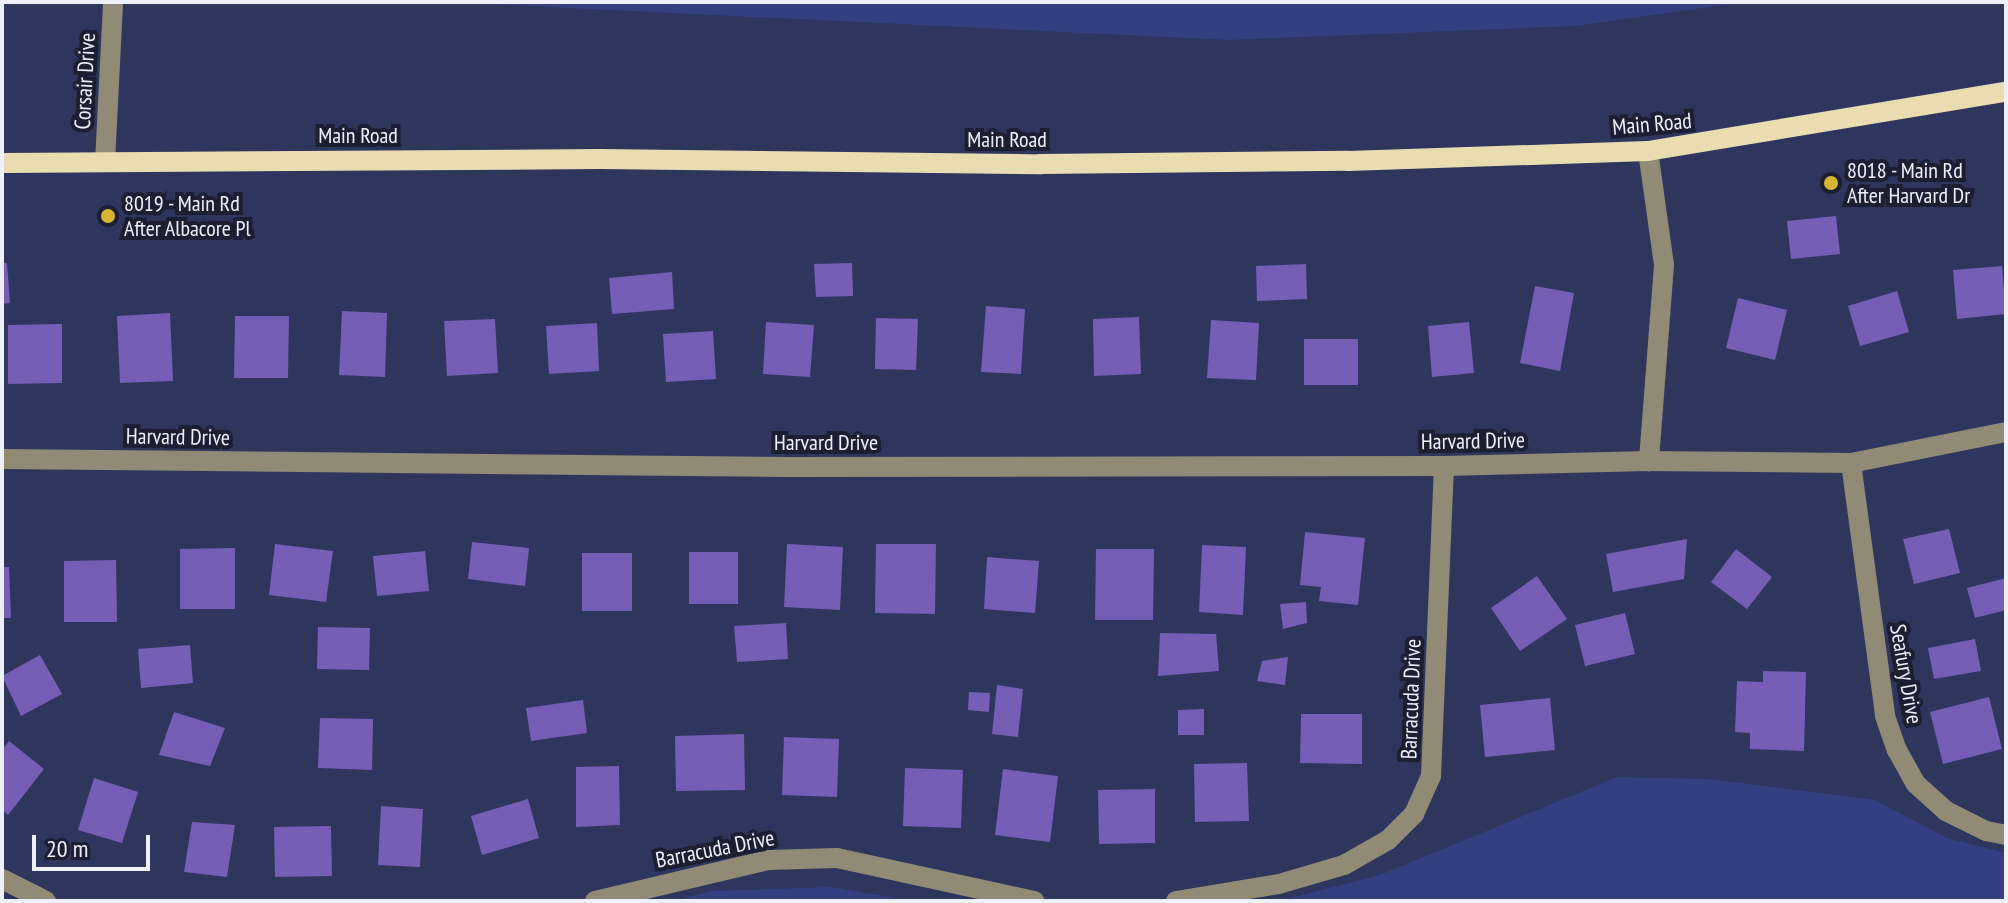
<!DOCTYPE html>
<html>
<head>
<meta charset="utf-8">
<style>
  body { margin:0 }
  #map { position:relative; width:2008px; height:903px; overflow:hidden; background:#2e365e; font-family:"PT Sans Narrow",sans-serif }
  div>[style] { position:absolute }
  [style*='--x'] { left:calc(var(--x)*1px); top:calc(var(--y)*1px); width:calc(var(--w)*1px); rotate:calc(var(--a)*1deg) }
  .green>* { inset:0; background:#343e80 }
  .building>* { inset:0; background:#765db6 }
  .minor>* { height:20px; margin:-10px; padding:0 10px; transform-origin:10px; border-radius:10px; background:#918b76 }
  .major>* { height:20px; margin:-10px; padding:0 10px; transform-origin:10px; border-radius:10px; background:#e9dcb0 }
  .dots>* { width:22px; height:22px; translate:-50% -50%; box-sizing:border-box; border:4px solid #1b1f31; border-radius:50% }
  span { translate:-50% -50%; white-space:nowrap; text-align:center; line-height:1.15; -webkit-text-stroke:8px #1b1f31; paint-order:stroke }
  .street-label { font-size:22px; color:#eef1fb }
  .poi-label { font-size:22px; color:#eef1fb }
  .left { translate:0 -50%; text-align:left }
  .frame { position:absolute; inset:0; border:4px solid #eef1fb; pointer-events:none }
  .scale { position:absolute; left:32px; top:835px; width:118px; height:36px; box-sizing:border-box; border:4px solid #eef1fb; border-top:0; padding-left:10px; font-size:24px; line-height:28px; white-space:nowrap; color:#eef1fb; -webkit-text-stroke:6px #1b1f31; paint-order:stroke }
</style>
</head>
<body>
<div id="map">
  <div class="green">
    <div style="clip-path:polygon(446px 2px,1745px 2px,1575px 26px,1229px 40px)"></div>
    <div style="clip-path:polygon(1617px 777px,1708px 779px,1875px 800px,1947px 838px,2006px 853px,2006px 901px,1279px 901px,1380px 875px)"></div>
    <div style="clip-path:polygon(831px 887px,913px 901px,673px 901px,711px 891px)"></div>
  </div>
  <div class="building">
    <div style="clip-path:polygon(1836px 216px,1840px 254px,1791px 259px,1787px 221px)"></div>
    <div style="clip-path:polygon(2px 263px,7px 263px,10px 303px,2px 304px)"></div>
    <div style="clip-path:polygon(852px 263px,853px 296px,816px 297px,814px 264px)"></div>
    <div style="clip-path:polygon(1306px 264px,1307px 299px,1257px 301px,1256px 266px)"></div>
    <div style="clip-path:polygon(2002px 266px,2006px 314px,1957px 319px,1953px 270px)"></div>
    <div style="clip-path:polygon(672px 272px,674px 309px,612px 314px,609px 278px)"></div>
    <div style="clip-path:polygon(1535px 286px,1574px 293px,1560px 371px,1520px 363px)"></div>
    <div style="clip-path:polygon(1897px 291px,1909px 332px,1860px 346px,1848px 306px)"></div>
    <div style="clip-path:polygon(1738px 298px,1787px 310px,1775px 360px,1726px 348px)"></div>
    <div style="clip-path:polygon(986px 306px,1025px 309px,1021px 374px,981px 372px)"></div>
    <div style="clip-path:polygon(342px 311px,387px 313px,385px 377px,339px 375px)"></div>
    <div style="clip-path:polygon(170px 313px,173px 381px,120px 383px,117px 316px)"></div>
    <div style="clip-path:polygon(235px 316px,289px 316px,288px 378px,234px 378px)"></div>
    <div style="clip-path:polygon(1139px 317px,1141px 374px,1094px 376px,1093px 319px)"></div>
    <div style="clip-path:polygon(876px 318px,918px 319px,916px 370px,875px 369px)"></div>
    <div style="clip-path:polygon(495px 319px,498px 373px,447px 376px,444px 321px)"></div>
    <div style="clip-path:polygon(1211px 320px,1259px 323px,1256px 380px,1207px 378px)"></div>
    <div style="clip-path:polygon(766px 322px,814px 325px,810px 377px,763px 374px)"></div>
    <div style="clip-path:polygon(1469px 322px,1474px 373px,1432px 377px,1428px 326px)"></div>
    <div style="clip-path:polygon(597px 323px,599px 371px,549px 374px,546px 326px)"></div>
    <div style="clip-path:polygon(62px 324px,62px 383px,8px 384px,8px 325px)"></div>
    <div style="clip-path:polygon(713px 331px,716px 379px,666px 382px,663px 334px)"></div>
    <div style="clip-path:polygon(1304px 339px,1358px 339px,1358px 385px,1304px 385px)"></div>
    <div style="clip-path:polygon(1949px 529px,1960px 573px,1914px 584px,1903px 539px)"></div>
    <div style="clip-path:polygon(1305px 532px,1365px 538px,1358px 605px,1319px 601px,1321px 587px,1300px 585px)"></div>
    <div style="clip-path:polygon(1687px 539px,1684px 579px,1613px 592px,1606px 554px)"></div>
    <div style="clip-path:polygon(472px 542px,529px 548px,525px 586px,468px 579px)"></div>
    <div style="clip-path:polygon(275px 544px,333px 551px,326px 602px,269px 595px)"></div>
    <div style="clip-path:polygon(787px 544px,843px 547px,840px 610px,784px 607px)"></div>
    <div style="clip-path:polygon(876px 544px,936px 544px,935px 614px,875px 613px)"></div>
    <div style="clip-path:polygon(1202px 545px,1246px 547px,1243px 615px,1199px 612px)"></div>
    <div style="clip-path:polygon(235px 548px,235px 609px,180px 609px,180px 549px)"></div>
    <div style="clip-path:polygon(1096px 549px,1154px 549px,1153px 620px,1095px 620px)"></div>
    <div style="clip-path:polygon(1736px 549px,1772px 577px,1747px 609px,1711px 582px)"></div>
    <div style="clip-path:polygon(425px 551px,429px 591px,377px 596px,373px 556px)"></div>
    <div style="clip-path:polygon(689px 552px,738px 552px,738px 604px,689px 604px)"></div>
    <div style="clip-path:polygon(582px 553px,632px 553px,632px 611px,582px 611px)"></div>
    <div style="clip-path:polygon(987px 557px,1039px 561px,1035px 613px,984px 609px)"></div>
    <div style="clip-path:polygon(116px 560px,117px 622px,64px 622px,64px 561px)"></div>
    <div style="clip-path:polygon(2px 567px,9px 567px,11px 618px,2px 618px)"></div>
    <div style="clip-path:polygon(1537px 576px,1567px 619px,1520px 651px,1491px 608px)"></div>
    <div style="clip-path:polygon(2006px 578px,2006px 610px,1975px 618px,1967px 588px)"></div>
    <div style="clip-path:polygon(1306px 602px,1307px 623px,1283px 629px,1280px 604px)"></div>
    <div style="clip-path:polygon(1625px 613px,1635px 654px,1585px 666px,1575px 625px)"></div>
    <div style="clip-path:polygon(786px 623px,788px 659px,737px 662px,734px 626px)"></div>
    <div style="clip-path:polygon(318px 627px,370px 628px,369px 670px,317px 669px)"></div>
    <div style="clip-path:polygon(1160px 633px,1216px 634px,1219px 671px,1158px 676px)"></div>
    <div style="clip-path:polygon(1975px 639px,1981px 671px,1934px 679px,1928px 648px)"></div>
    <div style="clip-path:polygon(190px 645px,193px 683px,141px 688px,138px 649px)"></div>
    <div style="clip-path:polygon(40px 655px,62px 694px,21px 716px,2px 676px)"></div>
    <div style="clip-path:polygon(1288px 657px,1285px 685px,1257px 681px,1262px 661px)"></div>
    <div style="clip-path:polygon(1763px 671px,1806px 672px,1804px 751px,1750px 749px,1750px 733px,1735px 732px,1737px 681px,1763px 682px)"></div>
    <div style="clip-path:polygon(997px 685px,1023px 689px,1018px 737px,992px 734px)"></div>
    <div style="clip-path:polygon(969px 692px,990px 693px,989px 712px,968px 710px)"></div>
    <div style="clip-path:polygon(1989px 697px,2002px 749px,1943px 764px,1930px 712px)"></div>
    <div style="clip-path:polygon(1550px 698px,1555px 750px,1485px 757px,1480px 705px)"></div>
    <div style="clip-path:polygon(583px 700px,587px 733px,531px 741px,526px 708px)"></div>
    <div style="clip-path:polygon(1204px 709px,1204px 735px,1178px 735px,1178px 710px)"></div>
    <div style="clip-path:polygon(174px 712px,225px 728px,210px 766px,159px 755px)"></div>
    <div style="clip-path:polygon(1301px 714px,1362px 714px,1362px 764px,1300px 763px)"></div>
    <div style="clip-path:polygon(320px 718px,373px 719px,372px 770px,318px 768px)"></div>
    <div style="clip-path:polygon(744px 734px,745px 790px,676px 791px,675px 736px)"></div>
    <div style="clip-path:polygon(784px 737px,839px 739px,837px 797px,782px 795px)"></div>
    <div style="clip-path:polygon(9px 741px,44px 769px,8px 815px,2px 810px,2px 750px)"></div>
    <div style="clip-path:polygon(1247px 763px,1249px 821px,1195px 822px,1194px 764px)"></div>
    <div style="clip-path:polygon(619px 766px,620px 825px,576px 827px,576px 767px)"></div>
    <div style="clip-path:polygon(905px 768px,963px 770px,961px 828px,903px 826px)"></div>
    <div style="clip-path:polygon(1003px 769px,1058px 776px,1050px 842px,995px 835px)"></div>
    <div style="clip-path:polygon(94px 778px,138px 792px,122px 843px,78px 830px)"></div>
    <div style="clip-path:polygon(1155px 789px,1155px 843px,1099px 844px,1098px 790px)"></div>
    <div style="clip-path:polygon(528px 799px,539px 838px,482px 855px,471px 816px)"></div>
    <div style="clip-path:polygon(381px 806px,423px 809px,420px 867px,378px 865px)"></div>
    <div style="clip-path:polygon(192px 822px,235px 825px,227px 877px,184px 872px)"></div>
    <div style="clip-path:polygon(331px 826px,332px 876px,275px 877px,274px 827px)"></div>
  </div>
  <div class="minor">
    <div style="--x:1648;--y:151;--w:115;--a:82"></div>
    <div style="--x:1664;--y:265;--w:197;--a:94.4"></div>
    <div style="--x:105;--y:162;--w:160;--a:-87.1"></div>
    <div style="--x:2;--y:459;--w:782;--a:0.59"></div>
    <div style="--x:784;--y:467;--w:660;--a:-0.09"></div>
    <div style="--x:1444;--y:466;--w:205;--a:-1.4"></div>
    <div style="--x:1649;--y:461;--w:202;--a:0.6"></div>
    <div style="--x:1851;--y:463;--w:158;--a:-11.3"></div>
    <div style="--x:1851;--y:463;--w:255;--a:82.3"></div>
    <div style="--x:1885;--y:716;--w:36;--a:71"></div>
    <div style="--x:1897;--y:750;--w:39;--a:61"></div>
    <div style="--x:1916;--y:784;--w:40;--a:42"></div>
    <div style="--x:1946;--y:811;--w:45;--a:26.6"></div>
    <div style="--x:1986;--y:831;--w:20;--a:11"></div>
    <div style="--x:2;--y:879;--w:49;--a:26.6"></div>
    <div style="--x:595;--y:901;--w:178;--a:-13.3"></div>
    <div style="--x:768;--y:860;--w:69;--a:-1.7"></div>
    <div style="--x:837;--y:858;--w:202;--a:12.3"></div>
    <div style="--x:1176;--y:901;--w:104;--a:-9.4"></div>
    <div style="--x:1279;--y:884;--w:68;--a:-16.3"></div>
    <div style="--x:1344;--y:865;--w:51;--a:-29.6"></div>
    <div style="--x:1388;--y:840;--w:37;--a:-45"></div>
    <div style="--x:1414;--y:814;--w:42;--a:-65.9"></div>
    <div style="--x:1431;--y:776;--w:310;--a:-87.6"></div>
  </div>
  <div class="major">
    <div style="--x:2;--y:163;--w:598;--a:-0.38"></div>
    <div style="--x:600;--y:159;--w:440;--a:0.7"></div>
    <div style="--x:1040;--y:164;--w:308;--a:-0.6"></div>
    <div style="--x:1348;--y:161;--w:300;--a:-1.9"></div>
    <div style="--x:1648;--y:151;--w:363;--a:-9.4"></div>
  </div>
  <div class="dots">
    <div style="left:1831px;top:183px;background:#d6b534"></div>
    <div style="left:108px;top:216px;background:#d6b534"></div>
  </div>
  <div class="street-label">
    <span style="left:85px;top:81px;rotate:-87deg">Corsair Drive</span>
    <span style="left:1652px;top:124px;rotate:-5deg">Main Road</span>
    <span style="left:358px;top:136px">Main Road</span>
    <span style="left:1007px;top:140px">Main Road</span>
    <span style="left:178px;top:437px;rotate:1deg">Harvard Drive</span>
    <span style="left:1473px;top:441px;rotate:-1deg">Harvard Drive</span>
    <span style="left:826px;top:443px">Harvard Drive</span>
    <span style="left:1906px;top:674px;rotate:80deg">Seafury Drive</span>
    <span style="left:1411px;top:699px;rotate:-88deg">Barracuda Drive</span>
    <span style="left:715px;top:849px;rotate:-11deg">Barracuda Drive</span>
  </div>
  <div class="poi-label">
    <span class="left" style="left:1847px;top:183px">8018 - Main Rd<br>After Harvard Dr</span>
    <span class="left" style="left:124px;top:216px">8019 - Main Rd<br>After Albacore Pl</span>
  </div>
  <div class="frame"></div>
  <div class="scale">20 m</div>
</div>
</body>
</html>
